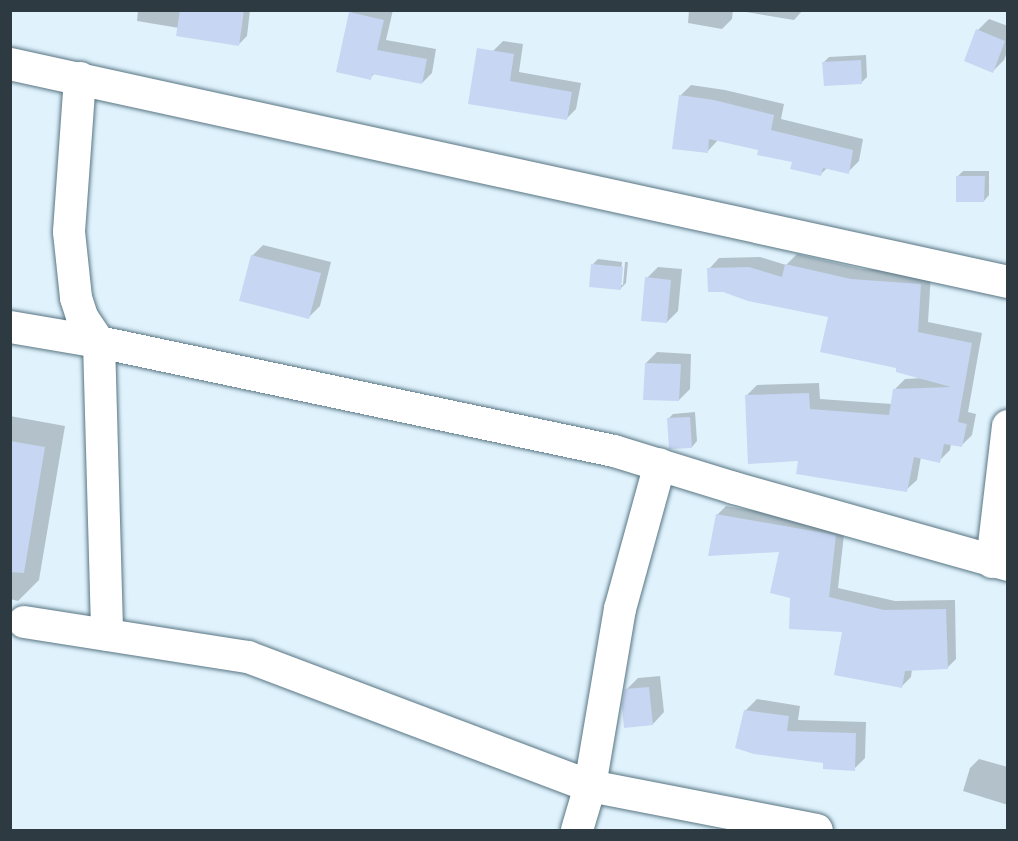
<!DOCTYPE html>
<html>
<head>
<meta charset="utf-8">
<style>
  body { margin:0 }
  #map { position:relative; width:1018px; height:841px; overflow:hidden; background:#e0f3fd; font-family:Roboto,sans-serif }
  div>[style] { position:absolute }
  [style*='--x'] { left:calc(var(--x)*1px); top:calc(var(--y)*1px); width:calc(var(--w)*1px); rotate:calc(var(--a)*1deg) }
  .shadow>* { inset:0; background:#0003 }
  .building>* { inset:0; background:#c7d6f2 }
  .roads { filter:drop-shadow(0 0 2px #587583) drop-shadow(0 0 2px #587583) }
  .minor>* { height:32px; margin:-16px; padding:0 16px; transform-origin:16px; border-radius:16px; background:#fff }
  span { translate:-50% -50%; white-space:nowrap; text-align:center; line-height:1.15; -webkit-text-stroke:5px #fdfdfd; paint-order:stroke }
  .frame { position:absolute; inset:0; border:12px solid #2e3a41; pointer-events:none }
</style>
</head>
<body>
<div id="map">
  <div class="shadow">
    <div style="clip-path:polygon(138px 10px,250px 10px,247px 36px,238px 45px,179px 28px,137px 21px)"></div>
    <div style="clip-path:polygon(353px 10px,393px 10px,386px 40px,436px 49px,432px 73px,422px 83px,375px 73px,370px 78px,351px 12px)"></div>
    <div style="clip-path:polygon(689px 10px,733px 10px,732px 19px,722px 29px,688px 23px)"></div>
    <div style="clip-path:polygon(734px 10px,803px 10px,794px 20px)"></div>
    <div style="clip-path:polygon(989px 19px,1008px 26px,1008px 50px,1004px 60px,993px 71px,978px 30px)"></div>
    <div style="clip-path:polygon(503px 41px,523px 44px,519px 72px,581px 83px,576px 109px,567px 118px,483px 105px,493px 51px)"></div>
    <div style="clip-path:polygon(866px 55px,867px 77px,862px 82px,823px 63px,829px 57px)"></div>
    <div style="clip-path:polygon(691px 85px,725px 90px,784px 104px,781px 119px,863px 139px,859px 161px,848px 172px,827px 168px,820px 175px,793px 161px,760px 149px,718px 140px,707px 152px,680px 96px)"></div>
    <div style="clip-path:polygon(963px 171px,989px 171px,989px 195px,984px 201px,958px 176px)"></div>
    <div style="clip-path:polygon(263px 245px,331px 262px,320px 306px,309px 317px,252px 256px)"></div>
    <div style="clip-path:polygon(797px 254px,862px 269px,931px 274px,928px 322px,982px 333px,968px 412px,976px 414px,972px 435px,961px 446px,951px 444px,950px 450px,939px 461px,921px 457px,917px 480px,906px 490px,800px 460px,746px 396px,757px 385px,819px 383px,820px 399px,892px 404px,894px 390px,905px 379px,923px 378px,898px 367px,830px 316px,709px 269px,719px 258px,760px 257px,786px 265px)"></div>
    <div style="clip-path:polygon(598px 259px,622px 262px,620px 285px,623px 285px,625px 262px,628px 262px,626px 283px,620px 289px,593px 264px)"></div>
    <div style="clip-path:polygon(658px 267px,682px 269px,678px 311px,667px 322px,647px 278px)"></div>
    <div style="clip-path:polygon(657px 352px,691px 354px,690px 389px,679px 400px,646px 363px)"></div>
    <div style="clip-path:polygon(695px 412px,697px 441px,692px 447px,668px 419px,673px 414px)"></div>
    <div style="clip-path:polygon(10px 416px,65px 426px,39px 580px,18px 601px,10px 599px)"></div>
    <div style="clip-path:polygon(726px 506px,845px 526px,838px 588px,895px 601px,955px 600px,956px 659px,947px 668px,912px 669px,911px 677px,902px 686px,844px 630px,792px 596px,781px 550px,717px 515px)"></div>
    <div style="clip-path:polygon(660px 676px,664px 712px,653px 724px,626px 690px,638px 678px)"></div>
    <div style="clip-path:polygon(757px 699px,800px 706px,798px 720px,866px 722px,865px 758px,854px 769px,825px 762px,745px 711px)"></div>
    <div style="clip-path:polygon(979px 759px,1008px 767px,1008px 805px,963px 791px,970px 768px)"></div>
  </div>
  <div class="building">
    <div style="clip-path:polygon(180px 10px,244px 10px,239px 46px,176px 36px)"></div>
    <div style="clip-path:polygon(349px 12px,384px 20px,377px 50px,427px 59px,422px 84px,372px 74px,371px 80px,336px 72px)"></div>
    <div style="clip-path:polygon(976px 29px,1005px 41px,993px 73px,964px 61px)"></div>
    <div style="clip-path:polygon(477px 48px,514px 54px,510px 81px,572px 92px,567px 120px,468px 104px)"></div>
    <div style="clip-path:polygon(861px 60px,862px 84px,824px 86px,822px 62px)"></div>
    <div style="clip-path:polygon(679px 95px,714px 100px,774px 115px,771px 130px,853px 150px,849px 174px,823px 168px,821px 176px,790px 169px,792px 162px,757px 155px,758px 150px,709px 139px,708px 153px,672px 149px)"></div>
    <div style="clip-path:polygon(956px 176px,985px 176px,984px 202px,956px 202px)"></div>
    <div style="clip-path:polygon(251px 255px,321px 273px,309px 319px,239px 301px)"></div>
    <div style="clip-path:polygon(591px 264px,623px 267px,621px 290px,589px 287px)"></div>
    <div style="clip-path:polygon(785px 264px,851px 279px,921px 284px,918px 332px,972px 343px,958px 422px,967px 424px,962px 447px,944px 444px,940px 463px,914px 457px,907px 492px,796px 474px,798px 461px,748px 464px,745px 395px,809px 393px,810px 409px,889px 415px,893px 389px,951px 387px,896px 372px,896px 368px,820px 352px,828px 317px,748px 301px,723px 292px,708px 292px,707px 268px,749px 267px,782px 277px)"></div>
    <div style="clip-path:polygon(645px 277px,671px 280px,667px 323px,641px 321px)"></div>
    <div style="clip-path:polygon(645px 363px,681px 364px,679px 401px,643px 400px)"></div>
    <div style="clip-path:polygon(690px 417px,692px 448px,669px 449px,667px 418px)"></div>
    <div style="clip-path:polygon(10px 441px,45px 447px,24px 573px,10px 572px)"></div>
    <div style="clip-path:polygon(716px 514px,836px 535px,829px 597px,884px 610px,946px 609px,948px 669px,905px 671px,902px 688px,834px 675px,842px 632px,789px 629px,790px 598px,770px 593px,779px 552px,708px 556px)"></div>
    <div style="clip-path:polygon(649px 687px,653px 725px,624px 728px,622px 706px,625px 689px)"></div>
    <div style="clip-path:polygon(744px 710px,789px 716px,787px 731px,856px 733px,855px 771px,823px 769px,823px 763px,754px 754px,735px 748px)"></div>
  </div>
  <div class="roads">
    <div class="minor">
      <div style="--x:10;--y:64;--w:1022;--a:12.32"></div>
      <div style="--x:80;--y:78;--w:154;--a:94.1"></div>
      <div style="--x:69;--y:232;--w:66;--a:83.9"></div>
      <div style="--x:76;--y:298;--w:20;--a:72"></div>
      <div style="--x:82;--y:317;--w:30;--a:56"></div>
      <div style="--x:99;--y:342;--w:293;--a:88.4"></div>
      <div style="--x:10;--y:327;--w:90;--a:9.6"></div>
      <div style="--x:99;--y:342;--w:526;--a:11.95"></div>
      <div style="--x:614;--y:451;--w:126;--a:17.1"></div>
      <div style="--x:734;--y:488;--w:285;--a:15.7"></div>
      <div style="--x:992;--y:562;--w:137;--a:-83.3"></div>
      <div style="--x:24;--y:622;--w:227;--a:8.9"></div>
      <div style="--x:248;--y:657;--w:366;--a:20.7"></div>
      <div style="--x:590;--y:786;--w:231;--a:11"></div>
      <div style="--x:577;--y:830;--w:46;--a:-73.5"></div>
      <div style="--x:590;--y:786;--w:180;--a:-80.4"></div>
      <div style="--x:620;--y:609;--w:150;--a:-74.6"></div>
    </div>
  </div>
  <div class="frame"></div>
</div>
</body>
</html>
